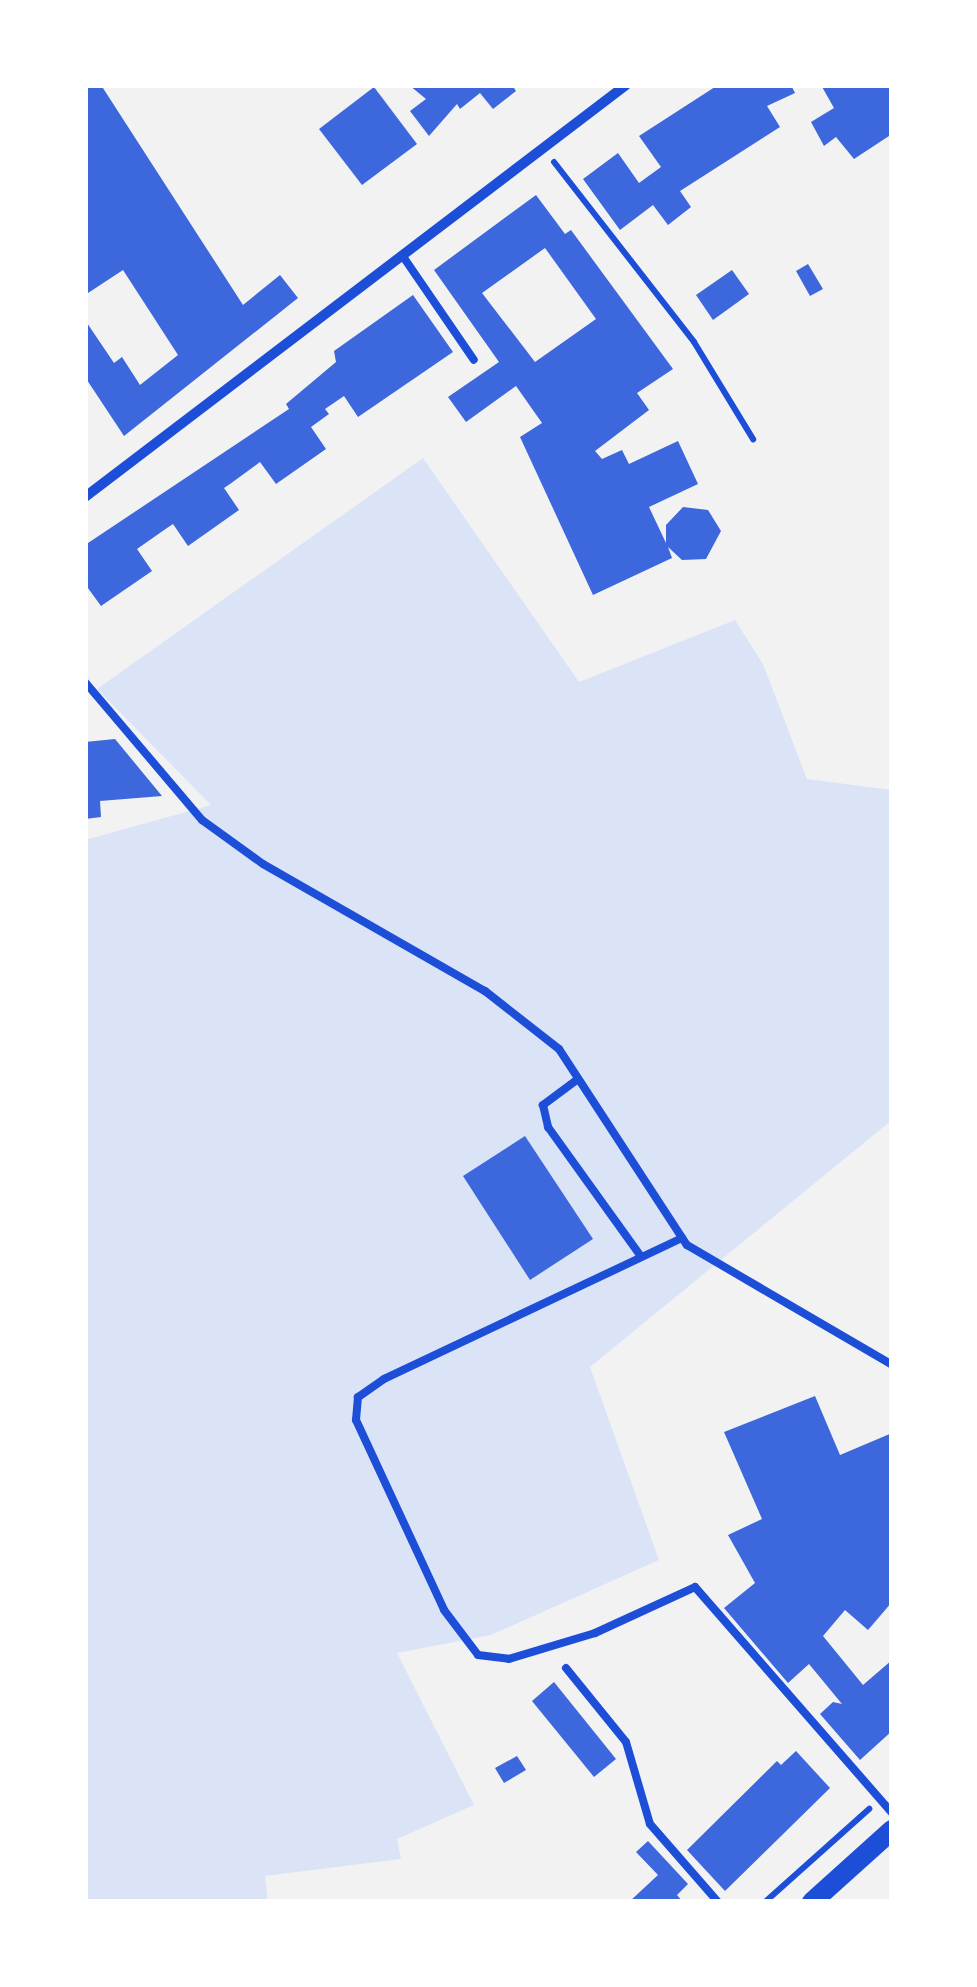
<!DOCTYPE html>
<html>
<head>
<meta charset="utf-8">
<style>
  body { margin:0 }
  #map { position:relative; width:977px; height:1987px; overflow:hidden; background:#f2f2f2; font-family:"PT Serif",serif }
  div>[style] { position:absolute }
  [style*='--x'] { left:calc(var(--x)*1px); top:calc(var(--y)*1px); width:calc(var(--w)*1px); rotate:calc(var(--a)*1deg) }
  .green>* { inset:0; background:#dbe4f7 }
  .building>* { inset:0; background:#3d67dc }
  .path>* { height:6px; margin:-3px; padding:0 3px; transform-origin:3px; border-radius:3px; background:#1d4ed8 }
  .service>* { height:8px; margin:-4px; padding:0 4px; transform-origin:4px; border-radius:4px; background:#1d4ed8 }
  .minor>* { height:10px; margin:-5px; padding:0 5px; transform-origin:5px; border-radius:5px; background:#1d4ed8 }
  .secondary>* { height:20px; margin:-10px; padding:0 10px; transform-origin:10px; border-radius:10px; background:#1d4ed8 }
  span { translate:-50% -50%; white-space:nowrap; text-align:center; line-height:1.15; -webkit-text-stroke:8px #fff; paint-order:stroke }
  .frame { position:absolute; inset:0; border:88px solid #fff; pointer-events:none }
</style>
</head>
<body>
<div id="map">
  <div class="green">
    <div style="clip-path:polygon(423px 458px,579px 682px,735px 620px,763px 664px,807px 779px,892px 790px,892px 1120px,590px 1367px,659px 1560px,491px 1635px,397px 1653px,474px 1805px,397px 1839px,401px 1859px,265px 1876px,268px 1902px,85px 1902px,85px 840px,211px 805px,97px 689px)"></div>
  </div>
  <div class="building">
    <div style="clip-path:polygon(85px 85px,101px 85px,243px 305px,280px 275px,298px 298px,124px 436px,85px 377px,85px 320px,114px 363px,122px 357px,140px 385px,178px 355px,123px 270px,85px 295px)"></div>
    <div style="clip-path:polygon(409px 85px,512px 85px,516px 91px,493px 109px,480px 93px,460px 109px,457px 104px,429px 136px,410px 111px,426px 99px)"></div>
    <div style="clip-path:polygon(718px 85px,791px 85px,795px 93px,767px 106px,780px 127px,680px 191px,691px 207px,668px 225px,653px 205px,620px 230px,583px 179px,618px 153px,639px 183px,661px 167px,639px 136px)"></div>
    <div style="clip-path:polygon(821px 85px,892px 85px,892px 134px,854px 159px,836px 137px,824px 146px,811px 122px,834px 108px)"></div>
    <div style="clip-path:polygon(374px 87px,417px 144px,362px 185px,319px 129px)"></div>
    <div style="clip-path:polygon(evenodd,536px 195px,565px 234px,571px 230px,673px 369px,637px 393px,649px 410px,595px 451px,602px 459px,622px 450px,629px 464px,678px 441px,698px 484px,649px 507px,666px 543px,666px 525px,683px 507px,708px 510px,721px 531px,706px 559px,682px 560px,668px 547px,672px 558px,593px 595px,520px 437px,542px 423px,516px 386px,466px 422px,448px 397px,499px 362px,434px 270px,536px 195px,545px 248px,596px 319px,535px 362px,482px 293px,545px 248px)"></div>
    <div style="clip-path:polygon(808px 264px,823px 289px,810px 296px,796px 271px)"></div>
    <div style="clip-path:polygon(732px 270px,749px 294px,713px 320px,696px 295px)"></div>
    <div style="clip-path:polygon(413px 295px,453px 352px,358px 417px,344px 396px,325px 409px,329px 414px,311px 427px,326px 449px,276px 484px,260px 462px,230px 484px,224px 488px,239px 510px,188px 546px,173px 524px,167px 528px,137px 549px,152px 571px,101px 606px,85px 584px,85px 545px,289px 409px,286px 404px,336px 362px,334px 351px)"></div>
    <div style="clip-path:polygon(115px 739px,162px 796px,100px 801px,101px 817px,85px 819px,85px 742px)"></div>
    <div style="clip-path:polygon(525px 1136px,593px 1239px,530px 1280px,463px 1176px)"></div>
    <div style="clip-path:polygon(815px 1396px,840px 1455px,892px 1433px,892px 1602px,868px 1630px,845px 1610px,823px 1636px,863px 1685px,892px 1660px,892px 1731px,860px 1760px,820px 1714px,833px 1702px,842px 1704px,809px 1664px,788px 1683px,724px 1608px,755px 1583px,728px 1535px,762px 1519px,724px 1432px)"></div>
    <div style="clip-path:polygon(554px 1682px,616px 1759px,594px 1777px,532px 1701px)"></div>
    <div style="clip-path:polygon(796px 1751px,830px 1788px,725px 1891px,687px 1850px,777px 1761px,781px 1765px)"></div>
    <div style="clip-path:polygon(517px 1756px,526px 1770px,504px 1783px,495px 1768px)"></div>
    <div style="clip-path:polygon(648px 1841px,688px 1884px,677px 1895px,683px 1902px,629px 1902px,658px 1875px,636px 1852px)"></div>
  </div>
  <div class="path">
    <div style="--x:554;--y:162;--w:228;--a:52.1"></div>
    <div style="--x:694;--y:342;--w:114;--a:58.7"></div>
    <div style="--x:765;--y:1902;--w:140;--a:-41.8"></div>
  </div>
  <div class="service">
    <div style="--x:402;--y:255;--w:127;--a:55.6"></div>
    <div style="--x:85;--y:682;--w:181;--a:49.7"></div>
    <div style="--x:202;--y:820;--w:75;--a:35.8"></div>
    <div style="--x:263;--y:864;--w:256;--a:29.8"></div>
    <div style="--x:485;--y:991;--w:94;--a:38.1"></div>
    <div style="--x:559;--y:1049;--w:234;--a:56.9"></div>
    <div style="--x:687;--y:1245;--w:238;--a:30.3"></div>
    <div style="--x:578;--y:1079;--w:44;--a:143.4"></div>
    <div style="--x:543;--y:1105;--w:23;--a:77"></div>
    <div style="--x:548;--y:1127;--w:158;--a:54.3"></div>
    <div style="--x:682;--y:1238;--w:330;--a:154.7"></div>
    <div style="--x:384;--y:1379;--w:32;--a:145"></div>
    <div style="--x:358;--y:1397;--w:23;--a:95"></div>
    <div style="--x:356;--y:1420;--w:209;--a:65.1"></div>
    <div style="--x:444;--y:1610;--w:56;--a:52.9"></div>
    <div style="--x:478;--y:1655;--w:31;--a:7"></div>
    <div style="--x:509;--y:1659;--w:90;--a:-16.8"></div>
    <div style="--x:595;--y:1633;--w:110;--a:-24.7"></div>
    <div style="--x:695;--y:1587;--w:300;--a:48.9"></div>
    <div style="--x:566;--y:1668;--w:95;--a:51"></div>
    <div style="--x:626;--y:1742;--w:85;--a:73.7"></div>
    <div style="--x:650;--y:1824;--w:103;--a:48.9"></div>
  </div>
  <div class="minor">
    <div style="--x:85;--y:497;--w:680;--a:-37.29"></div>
  </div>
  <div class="secondary">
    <div style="--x:812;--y:1902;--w:108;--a:-42"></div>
  </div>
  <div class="frame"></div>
</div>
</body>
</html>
